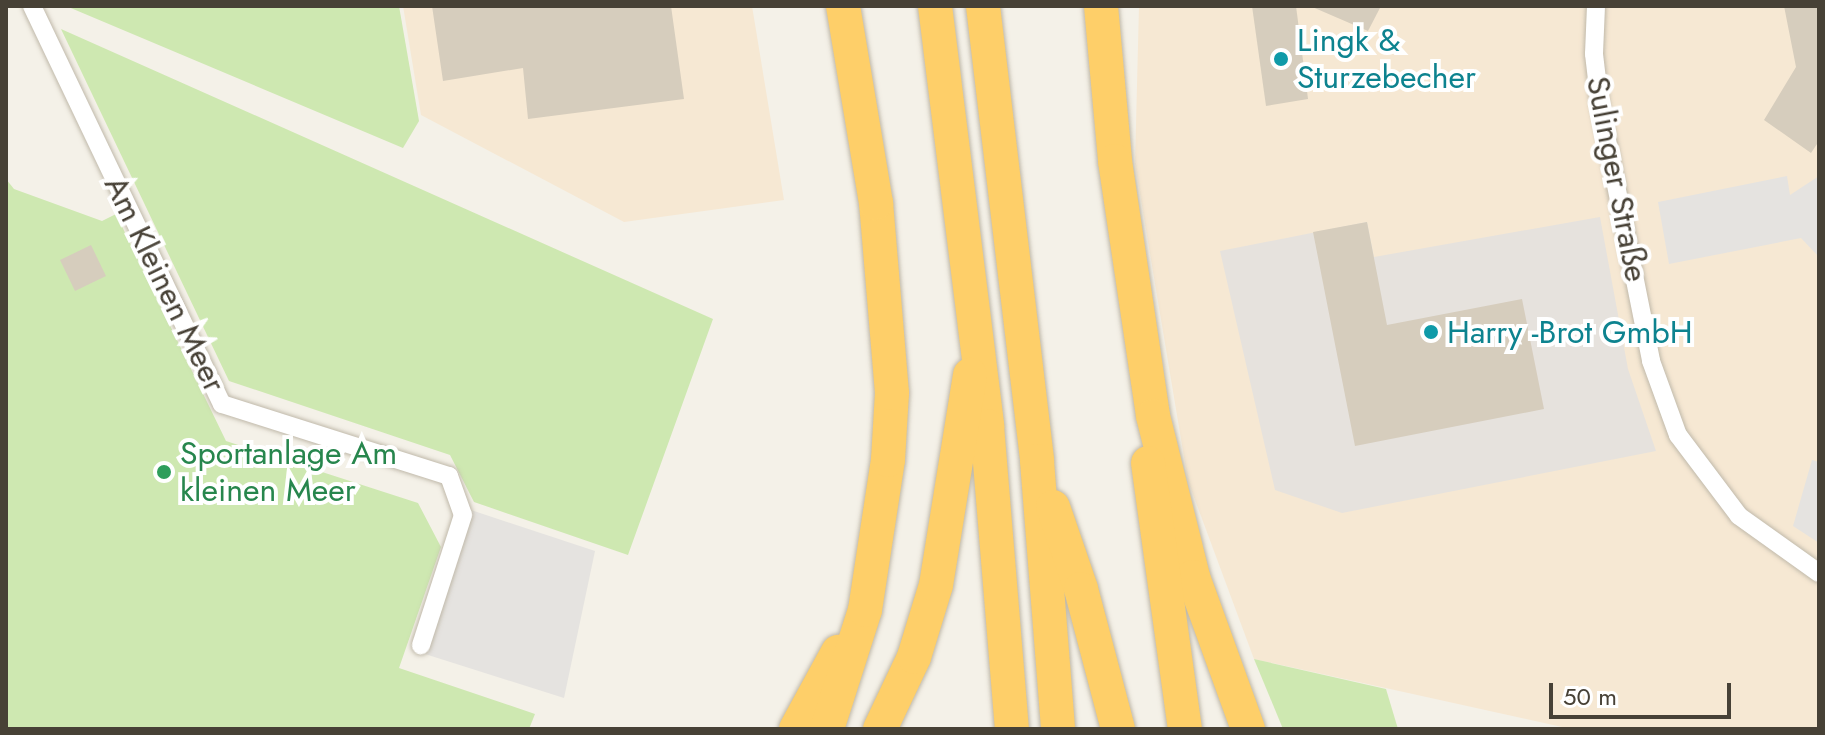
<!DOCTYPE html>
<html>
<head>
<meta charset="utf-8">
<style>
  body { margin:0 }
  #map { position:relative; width:1825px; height:735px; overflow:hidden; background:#f4f1e8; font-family:Jost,sans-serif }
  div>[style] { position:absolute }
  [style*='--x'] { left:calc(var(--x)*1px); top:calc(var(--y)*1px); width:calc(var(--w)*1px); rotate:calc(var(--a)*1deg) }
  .commercial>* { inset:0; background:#f6e8d3 }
  .industrial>* { inset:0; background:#e6e2dd }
  .green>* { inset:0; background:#cee8b1 }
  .parking>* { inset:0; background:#e5e3e0 }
  .building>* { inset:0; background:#d6cdbd }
  .roads { filter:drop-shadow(0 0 2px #c0b9aa) drop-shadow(0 0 2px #c0b9aa) }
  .minor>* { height:18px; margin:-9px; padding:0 9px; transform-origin:9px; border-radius:9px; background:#fff }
  .motorway>* { height:34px; margin:-17px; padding:0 17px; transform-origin:17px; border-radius:17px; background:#fecf69 }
  .dots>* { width:22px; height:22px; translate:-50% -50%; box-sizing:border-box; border:4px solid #fff; border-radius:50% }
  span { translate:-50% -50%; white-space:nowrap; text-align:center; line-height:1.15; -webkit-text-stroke:8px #fff; paint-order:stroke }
  .culture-label { font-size:32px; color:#0d838f }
  .left { translate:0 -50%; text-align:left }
  .street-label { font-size:32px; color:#474136 }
  .leisure-label { font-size:32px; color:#27864d }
  .frame { position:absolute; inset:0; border:8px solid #474136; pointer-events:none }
  .scale { position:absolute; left:1549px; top:683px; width:182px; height:36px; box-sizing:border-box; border:4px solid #474136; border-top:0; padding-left:10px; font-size:24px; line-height:28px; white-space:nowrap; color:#474136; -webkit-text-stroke:6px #fff; paint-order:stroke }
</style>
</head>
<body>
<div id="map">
  <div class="commercial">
    <div style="clip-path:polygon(403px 6px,752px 6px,784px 200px,624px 222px,421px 115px)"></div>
    <div style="clip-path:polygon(1139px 6px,1819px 6px,1819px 729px,1571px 729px,1254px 659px,1188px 481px,1135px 164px)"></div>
  </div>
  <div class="industrial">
    <div style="clip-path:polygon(1600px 217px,1628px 369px,1656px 451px,1342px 513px,1275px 490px,1220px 251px,1367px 222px,1374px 257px)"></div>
  </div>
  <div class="green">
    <div style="clip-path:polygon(66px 6px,399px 6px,419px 121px,403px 148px)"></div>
    <div style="clip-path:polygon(61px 29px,713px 319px,628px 555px,474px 502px,450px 455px,229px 381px)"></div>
    <div style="clip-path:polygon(6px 179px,14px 189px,102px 221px,116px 214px,226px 441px,418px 503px,441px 547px,399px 668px,535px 714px,529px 729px,6px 729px)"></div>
    <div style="clip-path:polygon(1254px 659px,1386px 689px,1398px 729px,1283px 729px)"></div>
  </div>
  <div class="parking">
    <div style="clip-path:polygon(1787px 176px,1790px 195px,1819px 176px,1819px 257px,1801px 238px,1669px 264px,1658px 202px)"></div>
    <div style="clip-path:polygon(1812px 460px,1819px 462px,1819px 543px,1793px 526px)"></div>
    <div style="clip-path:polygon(471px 510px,595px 551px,564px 698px,425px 654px)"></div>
  </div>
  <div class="building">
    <div style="clip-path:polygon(432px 6px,671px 6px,684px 99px,528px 119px,523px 68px,443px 81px)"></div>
    <div style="clip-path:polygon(1252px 6px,1296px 6px,1308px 99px,1266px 106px)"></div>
    <div style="clip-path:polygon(1310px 6px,1381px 6px,1368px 31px)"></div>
    <div style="clip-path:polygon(1784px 6px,1819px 6px,1819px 141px,1811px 153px,1764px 120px,1796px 67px)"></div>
    <div style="clip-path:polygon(1367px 222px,1387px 325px,1522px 299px,1544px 409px,1355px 446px,1313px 232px)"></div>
    <div style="clip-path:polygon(91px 245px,106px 276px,75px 291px,60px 260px)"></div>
  </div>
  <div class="roads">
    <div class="minor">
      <div style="--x:32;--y:6;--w:441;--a:64.5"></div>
      <div style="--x:222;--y:404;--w:238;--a:17.6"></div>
      <div style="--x:449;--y:476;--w:41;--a:70.3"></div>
      <div style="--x:463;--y:515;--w:137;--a:107.9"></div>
      <div style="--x:1596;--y:6;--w:48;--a:92.4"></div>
      <div style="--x:1594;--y:54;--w:51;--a:83.3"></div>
      <div style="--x:1600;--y:105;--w:261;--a:78.7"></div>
      <div style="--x:1651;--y:361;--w:79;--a:70"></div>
      <div style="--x:1678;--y:435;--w:101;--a:53"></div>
      <div style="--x:1739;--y:516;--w:98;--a:35.5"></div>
    </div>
    <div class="motorway">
      <div style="--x:935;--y:6;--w:423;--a:82.9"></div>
      <div style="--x:987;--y:426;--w:304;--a:85.3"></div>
      <div style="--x:983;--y:6;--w:458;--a:83.2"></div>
      <div style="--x:1037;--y:461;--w:269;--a:85.5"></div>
      <div style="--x:1101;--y:6;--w:156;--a:84.8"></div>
      <div style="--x:1115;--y:161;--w:258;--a:81.5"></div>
      <div style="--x:1153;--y:416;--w:166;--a:76"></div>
      <div style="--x:1193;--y:577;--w:162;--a:70.1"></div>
      <div style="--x:1148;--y:463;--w:269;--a:82.1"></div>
      <div style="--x:1053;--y:507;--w:87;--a:71.1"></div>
      <div style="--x:1081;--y:589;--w:145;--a:75.2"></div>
      <div style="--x:796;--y:729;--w:88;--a:-61.4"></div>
      <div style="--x:827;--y:729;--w:125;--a:-72.3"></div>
      <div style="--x:865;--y:610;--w:152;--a:-81.3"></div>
      <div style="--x:888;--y:460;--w:67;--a:-86.6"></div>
      <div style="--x:892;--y:393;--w:191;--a:-94.8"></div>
      <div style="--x:876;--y:203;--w:200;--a:-99.5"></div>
      <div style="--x:880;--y:729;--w:80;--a:-64.7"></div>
      <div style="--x:914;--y:657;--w:75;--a:-73"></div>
      <div style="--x:936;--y:585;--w:213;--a:-80.8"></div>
    </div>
  </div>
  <div class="dots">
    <div style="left:1281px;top:59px;background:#0f9aa8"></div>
    <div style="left:1431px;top:332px;background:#0f9aa8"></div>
    <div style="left:164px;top:472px;background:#2e9e5b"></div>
  </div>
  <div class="culture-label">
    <span class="left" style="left:1297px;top:59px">Lingk &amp;<br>Sturzebecher</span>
    <span class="left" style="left:1447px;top:332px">Harry -Brot GmbH</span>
  </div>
  <div class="street-label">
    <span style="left:1617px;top:179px;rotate:79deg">Sulinger Straße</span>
    <span style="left:165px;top:284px;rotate:64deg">Am Kleinen Meer</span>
  </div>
  <div class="leisure-label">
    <span class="left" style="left:180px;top:472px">Sportanlage Am<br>kleinen Meer</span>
  </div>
  <div class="frame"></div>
  <div class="scale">50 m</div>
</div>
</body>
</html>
